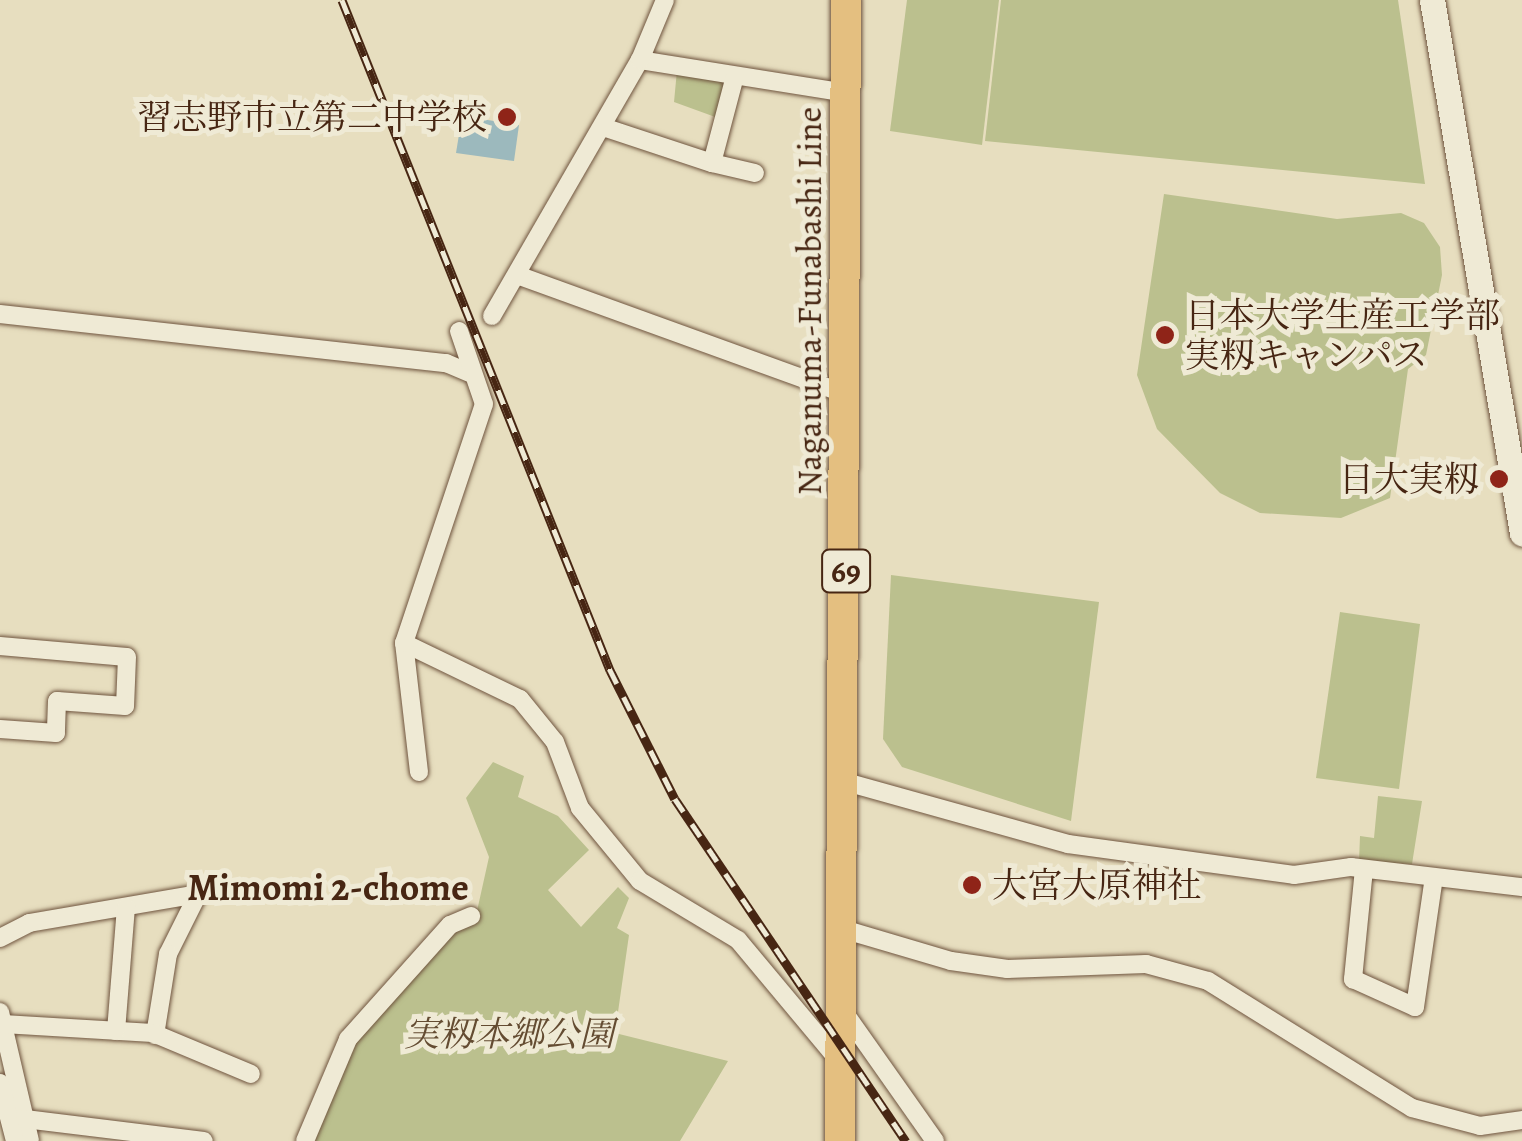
<!DOCTYPE html>
<html>
<head>
<meta charset="utf-8">
<style>
  body { margin:0 }
  #map { position:relative; width:1522px; height:1141px; overflow:hidden; background:#e7debf; font-family:Alegreya,"Noto Serif JP",serif }
  div>[style] { position:absolute }
  [style*='--x'] { left:calc(var(--x)*1px); top:calc(var(--y)*1px); width:calc(var(--w)*1px); rotate:calc(var(--a)*1deg) }
  .green>* { inset:0; background:#bbc08e }
  .water>* { inset:0; background:#9cb9bd }
  .roads { filter:drop-shadow(0 0 2px #6f543e) drop-shadow(0 0 2px #6f543e) }
  .street>* { height:18px; margin:-9px; padding:0 9px; transform-origin:9px; border-radius:9px; background:#efead5 }
  .secondary>* { height:25px; margin:-12.5px; padding:0 12.5px; transform-origin:12.5px; border-radius:12.5px; background:#efead5 }
  .primary>* { height:30px; margin:-15px; padding:0 15px; transform-origin:15px; border-radius:15px; background:#e4bf80 }
  .rail>* { height:9px; margin-top:-4.5px; transform-origin:0; background:repeating-linear-gradient(90deg,#efead5 0 15px,#472613 0 30px); box-sizing:border-box; border-block:2px solid #472613 }
  .dots>* { width:28px; height:28px; translate:-50% -50%; box-sizing:border-box; border:5px solid #efead5; border-radius:50% }
  span { translate:-50% -50%; white-space:nowrap; text-align:center; line-height:1.15; -webkit-text-stroke:10px #efead5; paint-order:stroke }
  .shield-label span { padding:2px 8px; background:#efead5; border:2px solid; border-radius:8px; -webkit-text-stroke-width:0 }
  .shield-label { font-size:32px; color:#472613; font-weight:700 }
  .poi-label { font-size:35px; color:#472613 }
  .right { translate:-100% -50%; text-align:right }
  .left { translate:0 -50%; text-align:left }
  .street-label { font-size:35px; color:#472613 }
  .park-label { font-size:35px; color:#644c32; font-style:italic }
  .neighbourhood-label { font-size:38px; color:#472613; font-weight:700 }
</style>
</head>
<body>
<div id="map">
  <div class="green">
    <div style="clip-path:polygon(907px 0,999px 0,982px 145px,890px 131px)"></div>
    <div style="clip-path:polygon(1001px 0,1398px 0,1425px 184px,985px 141px)"></div>
    <div style="clip-path:polygon(677px 70px,727px 78px,718px 118px,674px 102px)"></div>
    <div style="clip-path:polygon(1164px 194px,1337px 219px,1401px 213px,1424px 223px,1440px 247px,1442px 275px,1426px 355px,1408px 369px,1390px 498px,1341px 518px,1260px 513px,1220px 493px,1157px 429px,1137px 375px)"></div>
    <div style="clip-path:polygon(891px 575px,1099px 602px,1071px 821px,902px 767px,883px 739px)"></div>
    <div style="clip-path:polygon(1340px 612px,1420px 624px,1399px 789px,1316px 778px)"></div>
    <div style="clip-path:polygon(493px 762px,524px 776px,518px 797px,558px 816px,589px 850px,548px 890px,581px 927px,618px 887px,629px 898px,617px 928px,629px 935px,615px 1033px,728px 1061px,680px 1141px,312px 1141px,356px 1042px,454px 930px,475px 920px,489px 857px,466px 798px)"></div>
    <div style="clip-path:polygon(1378px 796px,1422px 801px,1412px 864px,1359px 862px,1360px 836px,1374px 838px)"></div>
  </div>
  <div class="water">
    <div style="clip-path:polygon(462px 116px,519px 125px,514px 161px,456px 153px)"></div>
  </div>
  <div class="roads">
    <div class="street">
      <div style="--x:640;--y:60;--w:209;--a:9.1"></div>
      <div style="--x:603;--y:127;--w:115;--a:18.3"></div>
      <div style="--x:712;--y:163;--w:90;--a:-75.2"></div>
      <div style="--x:712;--y:163;--w:44;--a:13.1"></div>
      <div style="--x:520;--y:276;--w:347;--a:19.9"></div>
      <div style="--x:0;--y:314;--w:449;--a:6.3"></div>
      <div style="--x:446;--y:363;--w:25;--a:23"></div>
      <div style="--x:492;--y:316;--w:296;--a:-60"></div>
      <div style="--x:640;--y:60;--w:65;--a:-67.4"></div>
      <div style="--x:404;--y:643;--w:129;--a:25.8"></div>
      <div style="--x:520;--y:699;--w:55;--a:50.9"></div>
      <div style="--x:555;--y:742;--w:71;--a:69.3"></div>
      <div style="--x:580;--y:808;--w:94;--a:50.6"></div>
      <div style="--x:640;--y:881;--w:114;--a:31"></div>
      <div style="--x:738;--y:940;--w:160;--a:50.1"></div>
      <div style="--x:0;--y:646;--w:127;--a:5"></div>
      <div style="--x:127;--y:657;--w:49;--a:92.3"></div>
      <div style="--x:125;--y:706;--w:68;--a:-175.8"></div>
      <div style="--x:57;--y:701;--w:32;--a:92"></div>
      <div style="--x:56;--y:733;--w:56;--a:-175.9"></div>
      <div style="--x:419;--y:772;--w:130;--a:-96.6"></div>
      <div style="--x:404;--y:643;--w:252;--a:-71.5"></div>
      <div style="--x:484;--y:404;--w:77;--a:-108.9"></div>
      <div style="--x:846;--y:782;--w:230;--a:15.6"></div>
      <div style="--x:1068;--y:844;--w:228;--a:7.8"></div>
      <div style="--x:1294;--y:875;--w:58;--a:-8"></div>
      <div style="--x:1351;--y:867;--w:172;--a:6.7"></div>
      <div style="--x:1364;--y:869;--w:111;--a:95.7"></div>
      <div style="--x:1353;--y:979;--w:68;--a:24.3"></div>
      <div style="--x:1415;--y:1007;--w:131;--a:-81.7"></div>
      <div style="--x:846;--y:930;--w:109;--a:16.4"></div>
      <div style="--x:951;--y:961;--w:57;--a:8.1"></div>
      <div style="--x:1007;--y:969;--w:139;--a:-2.1"></div>
      <div style="--x:1146;--y:964;--w:64;--a:15.3"></div>
      <div style="--x:1208;--y:981;--w:240;--a:31.9"></div>
      <div style="--x:1412;--y:1108;--w:70;--a:14.8"></div>
      <div style="--x:1480;--y:1126;--w:42;--a:-8.1"></div>
      <div style="--x:0;--y:938;--w:33;--a:-27"></div>
      <div style="--x:29;--y:923;--w:171;--a:-9.7"></div>
      <div style="--x:198;--y:894;--w:67;--a:116.6"></div>
      <div style="--x:168;--y:954;--w:82;--a:99.1"></div>
      <div style="--x:0;--y:1012;--w:132;--a:76.9"></div>
      <div style="--x:844;--y:1012;--w:158;--a:54.8"></div>
      <div style="--x:3;--y:1024;--w:150;--a:3.4"></div>
      <div style="--x:153;--y:1033;--w:106;--a:22.7"></div>
      <div style="--x:116;--y:1031;--w:124;--a:-85.4"></div>
      <div style="--x:0;--y:1083;--w:60;--a:75.5"></div>
      <div style="--x:25;--y:1119;--w:180;--a:7"></div>
      <div style="--x:305;--y:1141;--w:111;--a:-67.1"></div>
      <div style="--x:348;--y:1039;--w:153;--a:-48.2"></div>
      <div style="--x:450;--y:925;--w:23;--a:-23"></div>
    </div>
    <div class="secondary">
      <div style="--x:1432;--y:0;--w:541;--a:80.42"></div>
    </div>
    <div class="primary">
      <div style="--x:840;--y:1141;--w:1141;--a:-89.7"></div>
    </div>
  </div>
  <div class="rail">
    <div style="--x:342;--y:0;--w:722;--a:68.2"></div>
    <div style="--x:610;--y:670;--w:144;--a:63.3"></div>
    <div style="--x:675;--y:799;--w:413;--a:56"></div>
  </div>
  <div class="dots">
    <div style="left:507px;top:117px;background:#8f2418"></div>
    <div style="left:1165px;top:335px;background:#8f2418"></div>
    <div style="left:1499px;top:479px;background:#8f2418"></div>
    <div style="left:972px;top:885px;background:#8f2418"></div>
  </div>
  <div class="shield-label">
    <span style="left:846px;top:571px">69</span>
  </div>
  <div class="poi-label">
    <span class="right" style="left:487px;top:117px">習志野市立第二中学校</span>
    <span class="left" style="left:1185px;top:335px">日本大学生産工学部<br>実籾キャンパス</span>
    <span class="right" style="left:1479px;top:479px">日大実籾</span>
    <span class="left" style="left:992px;top:885px">大宮大原神社</span>
  </div>
  <div class="street-label">
    <span style="left:809px;top:301px;rotate:-90deg">Naganuma-Funabashi Line</span>
  </div>
  <div class="park-label">
    <span style="left:509px;top:1034px">実籾本郷公園</span>
  </div>
  <div class="neighbourhood-label">
    <span style="left:328px;top:888px">Mimomi 2-chome</span>
  </div>
</div>
</body>
</html>
